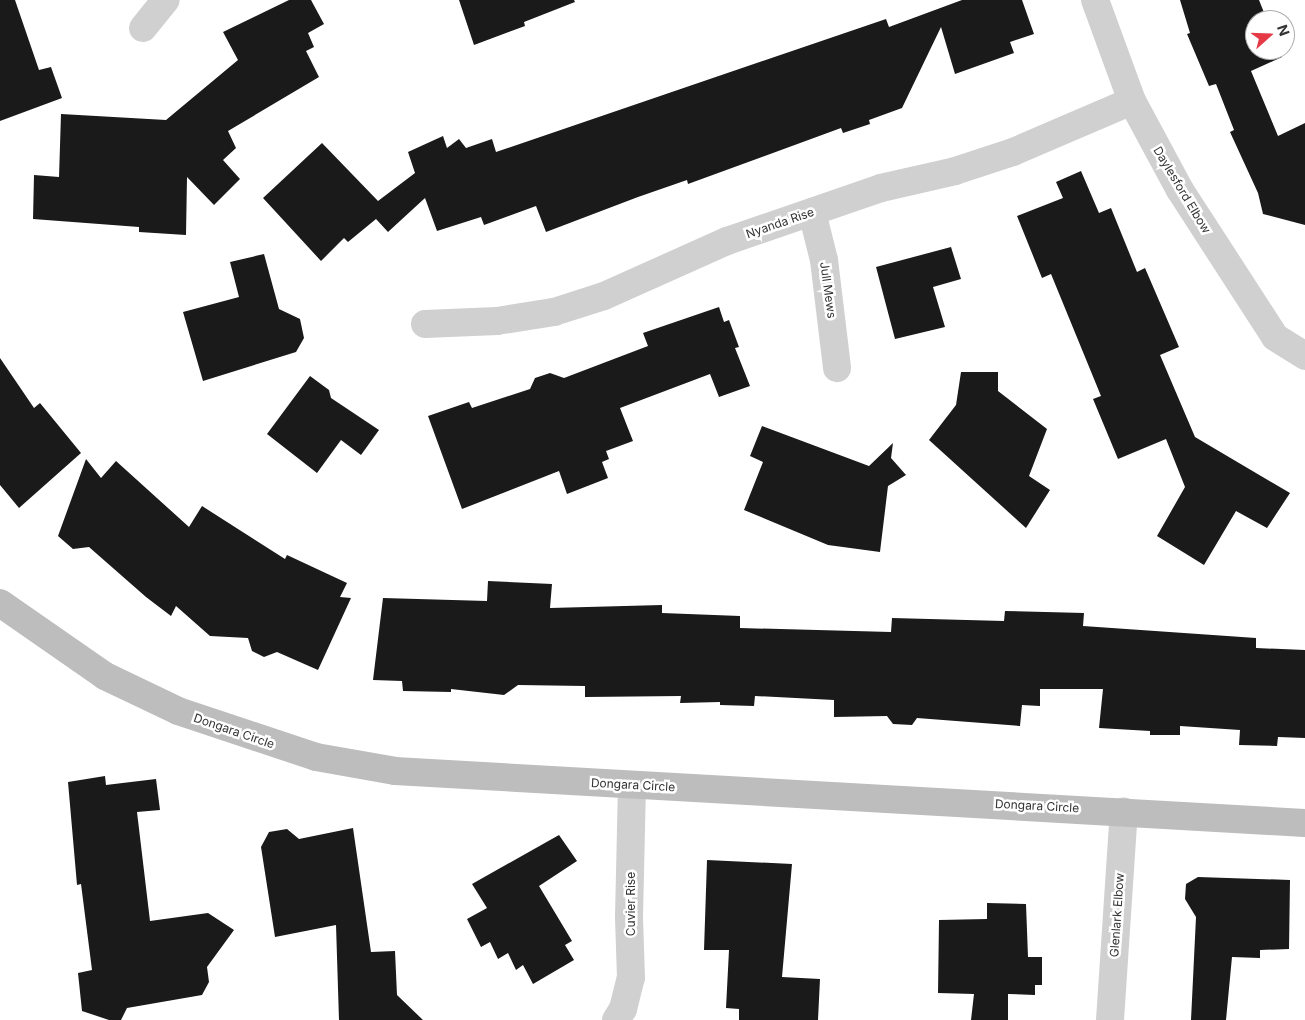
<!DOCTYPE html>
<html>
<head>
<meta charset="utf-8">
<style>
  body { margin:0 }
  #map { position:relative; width:1305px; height:1020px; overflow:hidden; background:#fff; font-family:Inter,sans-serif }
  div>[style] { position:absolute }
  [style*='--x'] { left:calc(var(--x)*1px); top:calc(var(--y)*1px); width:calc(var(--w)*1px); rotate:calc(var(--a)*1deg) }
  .building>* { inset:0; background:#1a1a1a }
  .street>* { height:28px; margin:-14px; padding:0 14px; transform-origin:14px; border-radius:14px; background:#d0d0d0 }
  .secondary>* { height:28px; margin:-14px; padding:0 14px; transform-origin:14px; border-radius:14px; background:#bdbdbd }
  span { translate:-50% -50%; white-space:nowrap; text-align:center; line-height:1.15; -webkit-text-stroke:5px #fff; paint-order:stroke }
  .street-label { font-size:12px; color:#333 }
  .north { position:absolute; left:1245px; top:10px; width:50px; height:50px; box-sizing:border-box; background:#fff; border:1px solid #adadad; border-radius:50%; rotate:70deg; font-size:14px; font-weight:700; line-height:20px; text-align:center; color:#333 }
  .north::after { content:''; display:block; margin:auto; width:18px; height:22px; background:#e63946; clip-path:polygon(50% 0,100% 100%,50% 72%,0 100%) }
</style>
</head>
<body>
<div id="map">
  <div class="building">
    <div style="clip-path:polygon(0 0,15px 0,39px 70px,51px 67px,62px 98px,0 121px)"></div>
    <div style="clip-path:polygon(289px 0,311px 0,324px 24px,308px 33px,314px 47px,306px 51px,319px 77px,228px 131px,236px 148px,223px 160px,240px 179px,214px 205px,187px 177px,186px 235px,139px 232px,139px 227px,33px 219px,34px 175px,59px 177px,61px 114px,166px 120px,238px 60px,223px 32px)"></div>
    <div style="clip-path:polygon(459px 0,574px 0,575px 2px,524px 22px,525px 26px,474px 45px)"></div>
    <div style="clip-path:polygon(962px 0,1022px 0,1034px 34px,1010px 42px,1014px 53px,955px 74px,941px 27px,902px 108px,869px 120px,870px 124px,843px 133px,841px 128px,688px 184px,687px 180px,638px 197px,546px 232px,536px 206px,484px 225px,481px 217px,437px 231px,425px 198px,388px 232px,376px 219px,348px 242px,344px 238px,321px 261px,263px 198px,322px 143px,378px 201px,415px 173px,408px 152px,443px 136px,447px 148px,459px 139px,466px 148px,492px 139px,496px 152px,886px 19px,889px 27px)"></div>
    <div style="clip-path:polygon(1180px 0,1259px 0,1267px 20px,1255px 20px,1255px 50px,1279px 50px,1282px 57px,1251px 71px,1278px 136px,1305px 123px,1305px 225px,1263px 214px,1258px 193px,1230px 132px,1234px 130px,1216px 84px,1209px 86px,1187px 34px,1190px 33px)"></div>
    <div style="clip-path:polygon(1081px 171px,1099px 213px,1111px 208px,1137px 272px,1145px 268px,1179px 347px,1160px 355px,1195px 437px,1290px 493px,1267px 528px,1236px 511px,1204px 565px,1157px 536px,1185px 487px,1166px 439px,1118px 459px,1093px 399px,1101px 396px,1051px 274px,1042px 278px,1017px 216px,1063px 198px,1056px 182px)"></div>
    <div style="clip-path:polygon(951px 247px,961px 279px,933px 287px,945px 327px,895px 339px,876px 267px)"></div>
    <div style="clip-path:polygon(264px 254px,279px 309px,300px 319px,304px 338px,296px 352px,203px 381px,183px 312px,239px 297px,230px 262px)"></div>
    <div style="clip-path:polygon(719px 307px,724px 322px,729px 320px,739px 347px,735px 348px,750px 386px,719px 397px,710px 374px,620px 408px,633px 441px,606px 451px,609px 459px,602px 462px,608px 478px,567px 494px,559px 471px,462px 509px,428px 416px,469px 402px,472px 408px,530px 389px,535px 378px,550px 373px,564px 378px,648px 346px,643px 333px)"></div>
    <div style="clip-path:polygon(0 358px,34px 408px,40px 403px,81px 453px,19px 508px,0 485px)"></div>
    <div style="clip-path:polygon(961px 372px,998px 372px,998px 391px,1047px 429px,1029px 476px,1050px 490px,1026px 528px,929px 440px,956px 405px)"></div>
    <div style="clip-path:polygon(310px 376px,329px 390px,331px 398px,379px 430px,361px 455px,341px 440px,317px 473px,267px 434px)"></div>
    <div style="clip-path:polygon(762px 426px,869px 466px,893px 443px,891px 458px,906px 475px,888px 486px,880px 552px,828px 545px,744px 510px,763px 462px,750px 456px)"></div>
    <div style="clip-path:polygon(86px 459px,101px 478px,116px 461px,189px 527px,202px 506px,285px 559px,287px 555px,347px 583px,340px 597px,351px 598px,318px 670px,277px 652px,264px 657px,252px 651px,248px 638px,210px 636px,176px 606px,171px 616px,146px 597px,89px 547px,73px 549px,58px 536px)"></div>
    <div style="clip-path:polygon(488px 581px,552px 584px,550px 608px,662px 605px,662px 613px,740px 616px,740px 628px,891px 632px,892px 618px,1004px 621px,1005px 611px,1084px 613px,1083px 626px,1256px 638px,1256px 648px,1305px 650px,1305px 738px,1278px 737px,1277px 746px,1239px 745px,1240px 730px,1180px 726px,1180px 735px,1150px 735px,1150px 731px,1099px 728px,1103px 689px,1040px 689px,1040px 706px,1022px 705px,1020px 726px,917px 718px,912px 725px,893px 724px,887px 716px,834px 717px,834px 700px,755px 696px,754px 706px,720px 705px,720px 702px,680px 703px,681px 696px,585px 697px,585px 686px,518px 685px,504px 695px,451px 689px,451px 692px,403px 691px,402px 681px,373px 680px,383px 598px,487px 601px)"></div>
    <div style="clip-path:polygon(105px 776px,106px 785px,156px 779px,160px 810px,137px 812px,150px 921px,208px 913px,234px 930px,207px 967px,209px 982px,202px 995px,127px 1008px,121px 1020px,109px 1020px,82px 1011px,78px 973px,92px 970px,81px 884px,77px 885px,68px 782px)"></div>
    <div style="clip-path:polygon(353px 828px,371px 952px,395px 951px,397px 995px,423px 1020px,339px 1020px,336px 925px,275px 937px,261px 847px,269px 832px,287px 829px,299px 839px)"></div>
    <div style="clip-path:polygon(559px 835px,577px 861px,539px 886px,572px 941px,565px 945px,574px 960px,533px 984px,523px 965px,516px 970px,508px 953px,498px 959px,490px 942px,481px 947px,467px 919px,487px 908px,472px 884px)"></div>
    <div style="clip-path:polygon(707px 860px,792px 864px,782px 977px,820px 979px,818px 1020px,739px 1020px,739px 1009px,726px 1008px,729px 950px,704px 950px)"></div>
    <div style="clip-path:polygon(1198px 877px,1290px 880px,1289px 949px,1260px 950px,1260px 958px,1232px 957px,1226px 1020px,1191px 1020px,1196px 917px,1185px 899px,1186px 884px)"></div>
    <div style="clip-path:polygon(987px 903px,1026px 904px,1028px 957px,1042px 957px,1042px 985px,1035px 985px,1035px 995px,1008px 994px,1008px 1020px,971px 1020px,974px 994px,938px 993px,939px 920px,987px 919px)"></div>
  </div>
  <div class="street">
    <div style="--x:1095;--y:0;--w:108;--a:69.9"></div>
    <div style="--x:1132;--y:101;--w:101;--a:61.7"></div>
    <div style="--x:1180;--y:190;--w:175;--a:57.1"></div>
    <div style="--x:1275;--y:337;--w:36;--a:32"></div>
    <div style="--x:143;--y:28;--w:36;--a:-51"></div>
    <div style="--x:812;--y:212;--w:49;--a:76"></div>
    <div style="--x:824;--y:260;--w:109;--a:83.1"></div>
    <div style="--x:425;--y:324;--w:72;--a:-2.4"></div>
    <div style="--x:497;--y:321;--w:58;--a:-9"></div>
    <div style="--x:554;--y:312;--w:52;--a:-17.7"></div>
    <div style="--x:604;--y:296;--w:135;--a:-24.1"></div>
    <div style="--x:727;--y:241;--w:163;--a:-19"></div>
    <div style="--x:881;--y:188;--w:76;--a:-12.9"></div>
    <div style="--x:955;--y:171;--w:61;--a:-18.1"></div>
    <div style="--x:1013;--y:152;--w:129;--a:-23.2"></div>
    <div style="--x:616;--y:1020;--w:13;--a:-58"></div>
    <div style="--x:623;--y:1009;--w:32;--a:-76"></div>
    <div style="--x:631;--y:978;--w:61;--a:-91.9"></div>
    <div style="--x:629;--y:917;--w:132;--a:-88.7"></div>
    <div style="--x:1110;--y:1020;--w:209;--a:-86.2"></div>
  </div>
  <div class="secondary">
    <div style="--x:0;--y:603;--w:128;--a:34.8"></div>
    <div style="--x:105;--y:676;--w:81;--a:25.6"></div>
    <div style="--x:178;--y:711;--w:145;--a:18.4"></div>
    <div style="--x:316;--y:757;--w:80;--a:10"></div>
    <div style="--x:395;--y:771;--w:911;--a:3.27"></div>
  </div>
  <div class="street-label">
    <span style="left:1182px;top:190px;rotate:59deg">Daylesford Elbow</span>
    <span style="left:780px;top:223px;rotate:-19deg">Nyanda Rise</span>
    <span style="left:828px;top:290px;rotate:82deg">Jull Mews</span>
    <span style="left:234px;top:731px;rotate:19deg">Dongara Circle</span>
    <span style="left:633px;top:785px;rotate:3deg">Dongara Circle</span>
    <span style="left:1037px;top:806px;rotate:3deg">Dongara Circle</span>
    <span style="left:631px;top:904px;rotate:-90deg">Cuvier Rise</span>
    <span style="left:1117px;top:915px;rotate:-86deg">Glenlark Elbow</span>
  </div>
  <div class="north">N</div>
</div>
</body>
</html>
